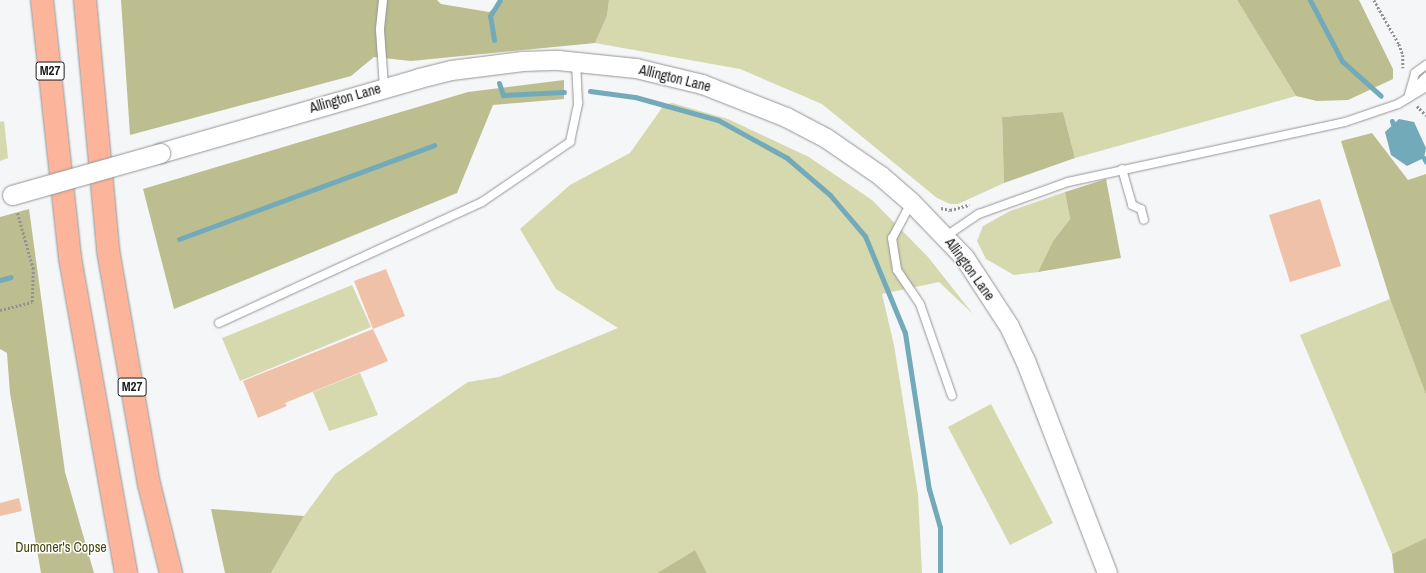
<!DOCTYPE html>
<html>
<head>
<meta charset="utf-8">
<style>
  body { margin:0 }
  #map { position:relative; width:1426px; height:573px; overflow:hidden; background:#f5f6f8; font-family:"Archivo Narrow",sans-serif }
  div>[style] { position:absolute }
  [style*='--x'] { left:calc(var(--x)*1px); top:calc(var(--y)*1px); width:calc(var(--w)*1px); rotate:calc(var(--a)*1deg) }
  .green>* { inset:0; background:#d6d8ae }
  .forest>* { inset:0; background:#bcbe8f }
  .water>* { inset:0; background:#72aaba }
  .stream>* { height:5px; margin:-2.5px; padding:0 2.5px; transform-origin:2.5px; border-radius:2.5px; background:#72aaba }
  .building>* { inset:0; background:#f0c1a9 }
  .path>* { height:2.5px; margin-top:-1.25px; transform-origin:0; background:repeating-linear-gradient(90deg,#929294 0 2px,transparent 0 4px) }
  .roads { filter:drop-shadow(0 0 1px #959597) drop-shadow(0 0 1px #959597) }
  .service>* { height:8px; margin:-4px; padding:0 4px; transform-origin:4px; border-radius:4px; background:#fff }
  .tertiary>* { height:19px; margin:-9.5px; padding:0 9.5px; transform-origin:9.5px; border-radius:9.5px; background:#fff }
  .motorway>* { height:22px; margin:-11px; padding:0 11px; transform-origin:11px; border-radius:11px; background:#fcb49a }
  .bridges { filter:drop-shadow(0 0 1px #959597) drop-shadow(0 0 1px #959597) }
  .tertiary-bridge>* { height:19px; margin:-9.5px; padding:0 9.5px; transform-origin:9.5px; border-radius:9.5px; background:#fff }
  span { translate:-50% -50%; white-space:nowrap; text-align:center; line-height:1.15; -webkit-text-stroke:3px #fff; paint-order:stroke }
  .shield-label span { padding:1px 3px; background:#fff; border:1px solid; border-radius:3px; -webkit-text-stroke-width:0 }
  .shield-label { font-size:13px; color:#1a1a1b; font-weight:700 }
  .street-label { font-size:14px; color:#1a1a1b }
  .park-label { font-size:14px; color:#484912 }
</style>
</head>
<body>
<div id="map">
  <div class="green">
    <div style="clip-path:polygon(609px 0,1237px 0,1296px 96px,1075px 158px,1063px 112px,1002px 117px,1004px 183px,958px 204px,950px 204px,937px 198px,822px 104px,740px 69px,595px 43px,607px 16px)"></div>
    <div style="clip-path:polygon(672px 103px,728px 119px,809px 157px,872px 200px,928px 257px,973px 314px,939px 282px,882px 294px,894px 345px,918px 494px,922px 573px,707px 573px,695px 550px,657px 573px,271px 573px,304px 516px,335px 474px,468px 382px,499px 377px,618px 328px,556px 289px,520px 229px,570px 185px,630px 153px,664px 105px)"></div>
    <div style="clip-path:polygon(4px 121px,8px 158px,0 161px,0 122px)"></div>
    <div style="clip-path:polygon(1065px 192px,1070px 219px,1053px 241px,1038px 272px,1014px 275px,986px 259px,977px 241px,983px 226px,1010px 211px)"></div>
    <div style="clip-path:polygon(352px 285px,371px 327px,240px 381px,222px 338px)"></div>
    <div style="clip-path:polygon(1390px 299px,1426px 395px,1426px 538px,1392px 554px,1300px 335px)"></div>
    <div style="clip-path:polygon(360px 373px,378px 415px,329px 431px,313px 392px)"></div>
    <div style="clip-path:polygon(991px 404px,1053px 523px,1010px 545px,948px 427px)"></div>
  </div>
  <div class="forest">
    <div style="clip-path:polygon(121px 0,437px 0,441px 4px,489px 12px,504px 0,609px 0,607px 16px,595px 43px,411px 61px,374px 57px,351px 76px,130px 135px)"></div>
    <div style="clip-path:polygon(1237px 0,1359px 0,1393px 69px,1393px 79px,1348px 100px,1317px 101px,1296px 96px)"></div>
    <div style="clip-path:polygon(564px 80px,564px 99px,493px 105px,457px 193px,174px 309px,143px 189px,468px 92px)"></div>
    <div style="clip-path:polygon(1063px 112px,1075px 158px,1004px 183px,1002px 117px)"></div>
    <div style="clip-path:polygon(1372px 133px,1408px 180px,1426px 174px,1426px 395px,1390px 299px,1341px 141px)"></div>
    <div style="clip-path:polygon(1106px 179px,1121px 258px,1038px 272px,1053px 241px,1070px 219px,1065px 192px)"></div>
    <div style="clip-path:polygon(29px 209px,65px 472px,94px 573px,41px 573px,10px 393px,7px 353px,0 349px,0 217px)"></div>
    <div style="clip-path:polygon(211px 509px,226px 510px,304px 516px,271px 573px,225px 573px)"></div>
    <div style="clip-path:polygon(1426px 538px,1426px 573px,1394px 573px,1392px 554px)"></div>
    <div style="clip-path:polygon(695px 550px,707px 573px,657px 573px)"></div>
  </div>
  <div class="water">
    <div style="clip-path:polygon(1399px 119px,1414px 122px,1426px 148px,1424px 158px,1407px 166px,1391px 155px,1385px 132px)"></div>
  </div>
  <div class="stream">
    <div style="--x:1310;--y:0;--w:69;--a:62.3"></div>
    <div style="--x:1342;--y:61;--w:52;--a:41.9"></div>
    <div style="--x:494;--y:40;--w:24;--a:-99"></div>
    <div style="--x:490;--y:16;--w:19;--a:-58"></div>
    <div style="--x:499;--y:83;--w:13;--a:72"></div>
    <div style="--x:503;--y:95;--w:61;--a:-2.8"></div>
    <div style="--x:590;--y:91;--w:45;--a:7.6"></div>
    <div style="--x:635;--y:97;--w:86;--a:15.5"></div>
    <div style="--x:718;--y:120;--w:79;--a:28.8"></div>
    <div style="--x:787;--y:158;--w:57;--a:40.7"></div>
    <div style="--x:830;--y:195;--w:54;--a:49.5"></div>
    <div style="--x:865;--y:236;--w:105;--a:67.6"></div>
    <div style="--x:905;--y:333;--w:158;--a:81.3"></div>
    <div style="--x:929;--y:489;--w:40;--a:74"></div>
    <div style="--x:940;--y:527;--w:46;--a:90"></div>
    <div style="--x:1392;--y:121;--w:3;--a:72"></div>
    <div style="--x:1424;--y:158;--w:4;--a:63"></div>
    <div style="--x:179;--y:239;--w:272;--a:-20.2"></div>
    <div style="--x:0;--y:280;--w:11;--a:-15"></div>
  </div>
  <div class="building">
    <div style="clip-path:polygon(1320px 199px,1341px 266px,1290px 282px,1269px 215px)"></div>
    <div style="clip-path:polygon(386px 269px,405px 316px,373px 329px,354px 281px)"></div>
    <div style="clip-path:polygon(373px 329px,388px 361px,285px 403px,287px 406px,258px 418px,243px 381px)"></div>
    <div style="clip-path:polygon(19px 498px,22px 511px,0 516px,0 503px)"></div>
  </div>
  <div class="path">
    <div style="--x:1374;--y:0;--w:51;--a:60.4"></div>
    <div style="--x:1399;--y:44;--w:12;--a:70"></div>
    <div style="--x:1403;--y:55;--w:13;--a:90"></div>
    <div style="--x:1417;--y:106;--w:13;--a:45"></div>
    <div style="--x:941;--y:208;--w:9;--a:13"></div>
    <div style="--x:950;--y:210;--w:20;--a:-15"></div>
    <div style="--x:0;--y:310;--w:33;--a:-14"></div>
    <div style="--x:32;--y:302;--w:33;--a:-88"></div>
    <div style="--x:33;--y:269;--w:59;--a:-105.7"></div>
  </div>
  <div class="roads">
    <div class="service">
      <div style="--x:383;--y:0;--w:30;--a:96"></div>
      <div style="--x:380;--y:30;--w:57;--a:86"></div>
      <div style="--x:1412;--y:91;--w:20;--a:-45"></div>
      <div style="--x:1408;--y:98;--w:26;--a:-74"></div>
      <div style="--x:1415;--y:73;--w:14;--a:-36"></div>
      <div style="--x:1122;--y:169;--w:37;--a:74"></div>
      <div style="--x:1132;--y:205;--w:10;--a:24"></div>
      <div style="--x:1141;--y:209;--w:11;--a:75"></div>
      <div style="--x:911;--y:203;--w:40;--a:118"></div>
      <div style="--x:892;--y:238;--w:32;--a:81"></div>
      <div style="--x:897;--y:270;--w:41;--a:55.9"></div>
      <div style="--x:920;--y:304;--w:97;--a:70.8"></div>
      <div style="--x:946;--y:236;--w:40;--a:-34"></div>
      <div style="--x:979;--y:214;--w:95;--a:-19.8"></div>
      <div style="--x:1068;--y:182;--w:283;--a:-12.2"></div>
      <div style="--x:1345;--y:122;--w:56;--a:-18.8"></div>
      <div style="--x:1398;--y:104;--w:33;--a:-31"></div>
      <div style="--x:219;--y:323;--w:289;--a:-24.7"></div>
      <div style="--x:482;--y:202;--w:107;--a:-34.3"></div>
      <div style="--x:570;--y:142;--w:40;--a:-78"></div>
      <div style="--x:578;--y:103;--w:41;--a:-92.8"></div>
    </div>
    <div class="tertiary">
      <div style="--x:160;--y:153;--w:270;--a:-16.1"></div>
      <div style="--x:419;--y:78;--w:33;--a:-14"></div>
      <div style="--x:451;--y:70;--w:72;--a:-7.2"></div>
      <div style="--x:522;--y:61;--w:36;--a:-2"></div>
      <div style="--x:558;--y:60;--w:78;--a:5.9"></div>
      <div style="--x:636;--y:68;--w:68;--a:13.6"></div>
      <div style="--x:702;--y:84;--w:90;--a:21.4"></div>
      <div style="--x:786;--y:117;--w:45;--a:27.7"></div>
      <div style="--x:826;--y:138;--w:67;--a:34.6"></div>
      <div style="--x:881;--y:176;--w:40;--a:41"></div>
      <div style="--x:911;--y:202;--w:76;--a:46.1"></div>
      <div style="--x:964;--y:257;--w:82;--a:56.9"></div>
      <div style="--x:1009;--y:326;--w:38;--a:65"></div>
      <div style="--x:1025;--y:360;--w:228;--a:68.9"></div>
    </div>
    <div class="motorway">
      <div style="--x:42;--y:0;--w:260;--a:83.8"></div>
      <div style="--x:70;--y:258;--w:320;--a:79.9"></div>
      <div style="--x:85;--y:0;--w:251;--a:84.7"></div>
      <div style="--x:108;--y:250;--w:238;--a:80.1"></div>
      <div style="--x:149;--y:484;--w:92;--a:76.1"></div>
    </div>
  </div>
  <div class="bridges">
    <div class="tertiary-bridge">
      <div style="--x:12;--y:195;--w:154;--a:-15.8"></div>
    </div>
  </div>
  <div class="shield-label">
    <span style="left:50px;top:71px">M27</span>
    <span style="left:132px;top:387px">M27</span>
  </div>
  <div class="street-label">
    <span style="left:675px;top:78px;rotate:14deg">Allington Lane</span>
    <span style="left:345px;top:98px;rotate:-16deg">Allington Lane</span>
    <span style="left:970px;top:269px;rotate:54deg">Allington Lane</span>
  </div>
  <div class="park-label">
    <span style="left:61px;top:547px">Dumoner's Copse</span>
  </div>
</div>
</body>
</html>
